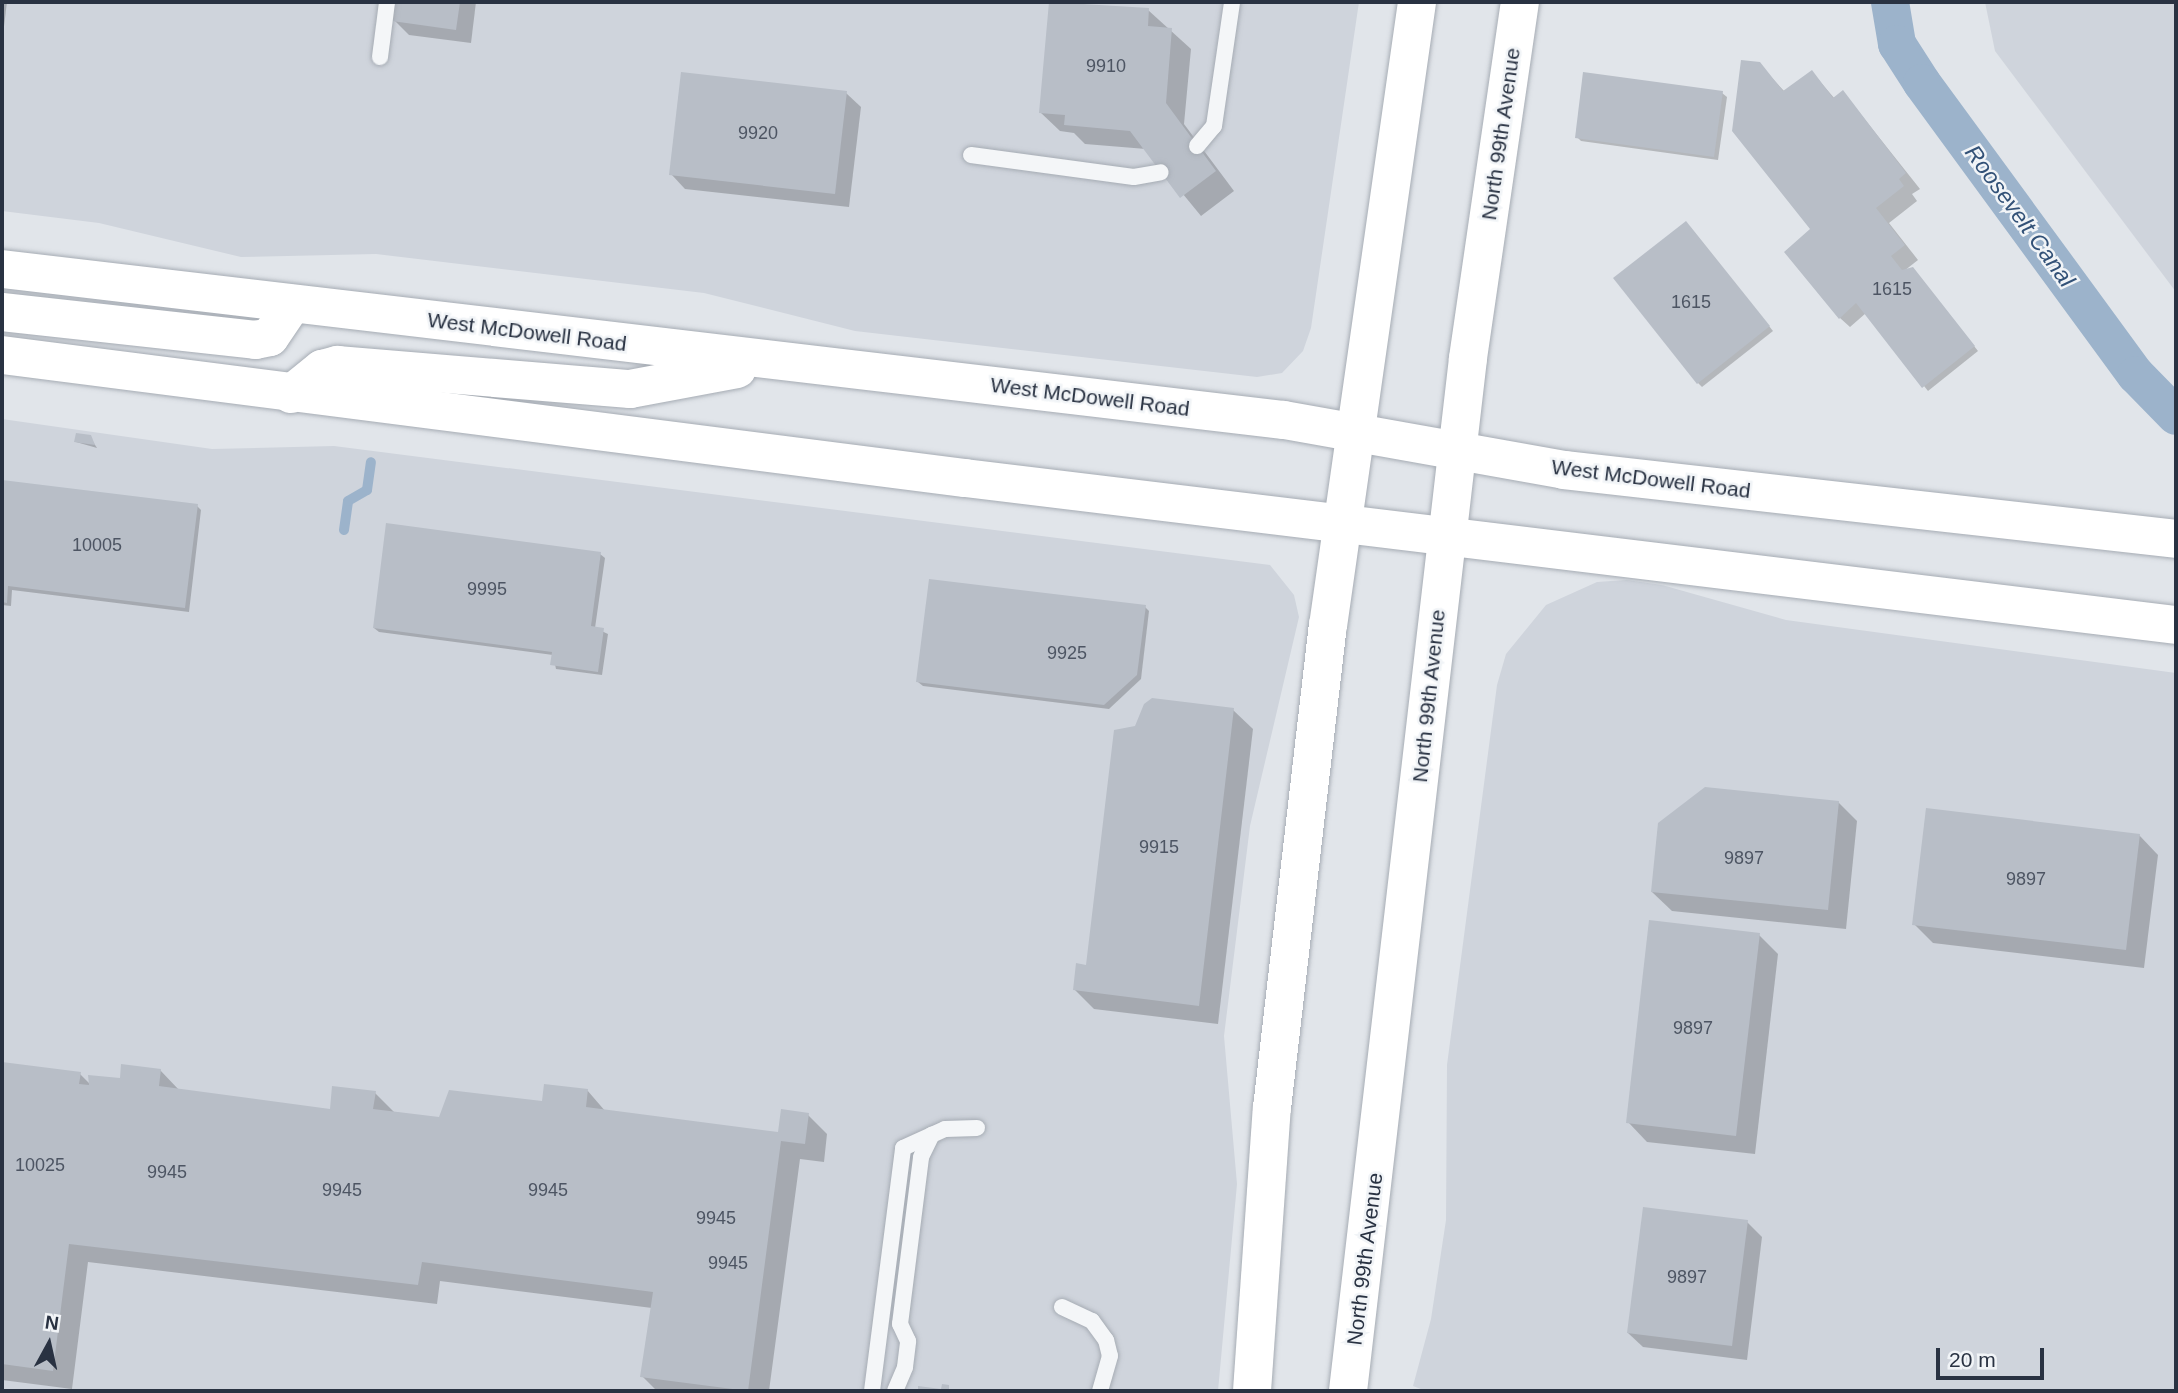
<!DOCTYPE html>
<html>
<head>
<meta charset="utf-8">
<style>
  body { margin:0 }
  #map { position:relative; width:2178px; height:1393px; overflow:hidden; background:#e1e5ea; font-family:Arial,sans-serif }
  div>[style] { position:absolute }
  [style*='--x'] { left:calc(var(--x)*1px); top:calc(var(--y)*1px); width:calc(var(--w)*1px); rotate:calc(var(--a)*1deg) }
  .built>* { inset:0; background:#cfd4dc }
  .shadow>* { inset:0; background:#0003 }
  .stream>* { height:10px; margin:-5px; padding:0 5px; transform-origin:5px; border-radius:5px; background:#9cb3cb }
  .canal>* { height:38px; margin:-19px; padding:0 19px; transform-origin:19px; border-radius:19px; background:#9cb3cb }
  .building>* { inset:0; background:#b8bec7 }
  .roads { filter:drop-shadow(0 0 2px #a6acb4) drop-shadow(0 0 2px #a6acb4) }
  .lane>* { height:16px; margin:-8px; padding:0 8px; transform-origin:8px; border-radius:8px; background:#f4f6f8 }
  .secondary>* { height:38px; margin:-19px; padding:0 19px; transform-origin:19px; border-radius:19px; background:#fff }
  .primary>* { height:38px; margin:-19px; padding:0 19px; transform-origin:19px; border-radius:19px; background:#fff }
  span { translate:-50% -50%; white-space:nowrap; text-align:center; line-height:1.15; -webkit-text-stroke:5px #f1f4f7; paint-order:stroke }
  .number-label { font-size:18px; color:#4d5563 }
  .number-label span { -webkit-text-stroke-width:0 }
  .street-label { font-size:21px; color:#293242 }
  .water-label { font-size:23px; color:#325177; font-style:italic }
  .frame { position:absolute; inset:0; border:4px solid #293242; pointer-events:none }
  .north { position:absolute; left:14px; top:1309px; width:70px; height:70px; -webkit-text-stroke:5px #f1f4f7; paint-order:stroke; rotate:8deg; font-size:19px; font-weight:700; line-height:28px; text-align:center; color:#293242 }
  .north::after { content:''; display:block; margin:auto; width:24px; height:32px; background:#293242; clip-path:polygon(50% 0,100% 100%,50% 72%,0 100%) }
  .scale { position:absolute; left:1936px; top:1348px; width:108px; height:32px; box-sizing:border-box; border:4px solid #293242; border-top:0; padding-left:9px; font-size:21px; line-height:24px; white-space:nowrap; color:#293242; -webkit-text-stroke:5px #f1f4f7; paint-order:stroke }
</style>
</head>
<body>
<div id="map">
  <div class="built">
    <div style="clip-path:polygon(2px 2px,1359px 2px,1311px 328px,1303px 351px,1282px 373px,1257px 377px,855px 331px,704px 293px,376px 254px,241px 257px,99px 223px,2px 211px)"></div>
    <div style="clip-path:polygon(1985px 2px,2176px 2px,2176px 292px,1995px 51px)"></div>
    <div style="clip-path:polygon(2px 419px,212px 449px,334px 446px,1270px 565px,1294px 595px,1299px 617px,1250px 826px,1224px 1036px,1237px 1184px,1218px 1391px,2px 1391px)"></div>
    <div style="clip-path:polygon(1627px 580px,1662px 585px,1786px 620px,2176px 673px,2176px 1391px,1426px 1391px,1413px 1386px,1431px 1319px,1446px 1220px,1447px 1065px,1497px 685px,1506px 654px,1546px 605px,1597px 582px)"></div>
  </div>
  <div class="shadow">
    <div style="clip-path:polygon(2px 2px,7px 2px,2px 43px)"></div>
    <div style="clip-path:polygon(396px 2px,476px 2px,471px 43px,409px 35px,394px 20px)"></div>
    <div style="clip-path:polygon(1051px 2px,1148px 10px,1191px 49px,1184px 124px,1234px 191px,1201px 216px,1146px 149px,1085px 144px,1074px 133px,1060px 131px,1040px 112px)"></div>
    <div style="clip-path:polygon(1759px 64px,1785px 92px,1812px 72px,1835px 99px,1843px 92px,1920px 189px,1912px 194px,1917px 201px,1889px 223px,1918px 260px,1904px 271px,1917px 274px,1978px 351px,1928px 391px,1866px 313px,1850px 327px,1840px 318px)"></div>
    <div style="clip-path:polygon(846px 93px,861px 107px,849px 207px,685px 189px,671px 174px)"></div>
    <div style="clip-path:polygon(1722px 93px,1727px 97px,1718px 160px,1581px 141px,1577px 137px)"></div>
    <div style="clip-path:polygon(1691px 228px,1773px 331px,1702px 387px,1698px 383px)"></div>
    <div style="clip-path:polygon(90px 437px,97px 448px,76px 442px)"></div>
    <div style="clip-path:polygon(2px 481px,197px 506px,201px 510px,189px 612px,12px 590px,11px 606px,2px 605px)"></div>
    <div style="clip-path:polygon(600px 554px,605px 558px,595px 628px,608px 634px,602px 675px,556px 669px,553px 655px,379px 632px,374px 628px)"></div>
    <div style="clip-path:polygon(1145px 607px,1149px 611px,1141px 679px,1109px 709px,923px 686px,918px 682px)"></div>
    <div style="clip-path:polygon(1233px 710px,1253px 729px,1218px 1024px,1094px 1009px,1075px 990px)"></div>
    <div style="clip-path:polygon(1838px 802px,1857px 821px,1846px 929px,1672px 911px,1652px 892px)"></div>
    <div style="clip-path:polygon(2139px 835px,2158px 855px,2144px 968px,1933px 943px,1914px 924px)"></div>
    <div style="clip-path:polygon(1759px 935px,1778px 954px,1755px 1154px,1647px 1142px,1628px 1122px)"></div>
    <div style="clip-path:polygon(2px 1064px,80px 1074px,90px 1084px,160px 1070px,180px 1091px,331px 1111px,375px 1093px,394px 1112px,440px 1119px,543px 1103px,587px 1090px,606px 1112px,780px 1134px,808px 1115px,827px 1134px,824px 1162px,800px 1159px,769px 1391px,657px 1391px,642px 1376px,652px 1308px,440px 1281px,437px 1304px,88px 1262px,72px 1389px,2px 1380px)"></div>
    <div style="clip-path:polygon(1747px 1222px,1762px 1237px,1747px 1360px,1643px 1347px,1628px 1333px)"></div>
  </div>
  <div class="stream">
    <div style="--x:344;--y:530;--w:29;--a:-82"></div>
    <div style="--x:348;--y:501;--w:22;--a:-30"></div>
    <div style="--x:367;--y:490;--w:28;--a:-82"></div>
  </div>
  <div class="canal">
    <div style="--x:1890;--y:2;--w:43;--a:80.5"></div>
    <div style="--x:1897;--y:44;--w:46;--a:57.3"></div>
    <div style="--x:1922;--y:83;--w:362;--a:53.8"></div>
    <div style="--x:2136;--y:375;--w:57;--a:45.7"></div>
  </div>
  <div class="building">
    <div style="clip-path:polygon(395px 2px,460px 2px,456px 30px,392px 21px)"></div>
    <div style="clip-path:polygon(1049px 2px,1149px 8px,1148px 26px,1172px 28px,1166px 103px,1216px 171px,1180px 198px,1130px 131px,1064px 125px,1065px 115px,1039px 113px)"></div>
    <div style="clip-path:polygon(1741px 60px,1760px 62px,1783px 91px,1812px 70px,1833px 98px,1843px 90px,1906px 173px,1899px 179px,1904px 186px,1876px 208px,1905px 245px,1891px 256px,1902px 270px,1913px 267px,1975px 346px,1922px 388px,1856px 303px,1839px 319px,1784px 252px,1810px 229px,1732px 131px)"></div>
    <div style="clip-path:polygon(681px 72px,847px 91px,835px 194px,669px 175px)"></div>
    <div style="clip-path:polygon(1583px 72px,1723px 91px,1714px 157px,1575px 138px)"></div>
    <div style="clip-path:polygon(1686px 221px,1770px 326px,1697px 384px,1613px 278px)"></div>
    <div style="clip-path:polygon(76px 433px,91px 435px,95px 445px,74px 442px)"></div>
    <div style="clip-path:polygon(2px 480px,198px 504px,185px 608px,8px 586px,7px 603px,2px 602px)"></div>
    <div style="clip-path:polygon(386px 523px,601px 552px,591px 626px,604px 628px,598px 672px,550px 665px,552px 652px,373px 628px)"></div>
    <div style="clip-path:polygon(929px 579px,1146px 605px,1137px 675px,1104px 705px,916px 682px)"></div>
    <div style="clip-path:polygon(1152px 698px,1234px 708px,1199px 1006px,1073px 990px,1076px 963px,1086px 965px,1114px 730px,1135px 726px,1144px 704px)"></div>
    <div style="clip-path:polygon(1705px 787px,1839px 801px,1828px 910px,1651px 892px,1658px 823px)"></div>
    <div style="clip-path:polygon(1926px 808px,2140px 834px,2126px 950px,1912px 925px)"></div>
    <div style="clip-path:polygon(1649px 920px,1760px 933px,1736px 1136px,1626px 1123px)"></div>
    <div style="clip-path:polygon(2px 1062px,81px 1072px,79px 1084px,89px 1085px,88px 1075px,120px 1078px,121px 1064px,161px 1069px,159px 1086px,330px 1109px,332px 1086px,376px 1091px,373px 1109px,439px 1117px,449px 1090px,542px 1101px,544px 1084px,588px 1089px,586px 1107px,778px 1132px,781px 1109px,809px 1113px,805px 1144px,781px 1141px,748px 1391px,640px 1377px,653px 1292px,422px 1262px,418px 1285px,69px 1244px,53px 1371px,2px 1364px)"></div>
    <div style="clip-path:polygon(1643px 1207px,1748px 1220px,1732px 1346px,1627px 1333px)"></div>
    <div style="clip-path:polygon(942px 1384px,949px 1385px,949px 1391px,918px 1391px,918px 1386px,941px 1389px)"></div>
  </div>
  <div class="roads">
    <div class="lane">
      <div style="--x:380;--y:57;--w:55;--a:-82.7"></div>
      <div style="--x:1197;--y:146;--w:26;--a:-50"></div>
      <div style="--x:1214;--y:126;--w:125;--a:-81.7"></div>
      <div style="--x:971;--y:155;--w:164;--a:7.7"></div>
      <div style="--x:1134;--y:177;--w:27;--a:-10"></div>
      <div style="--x:1062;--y:1307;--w:33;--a:25"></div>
      <div style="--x:1092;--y:1321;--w:24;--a:54"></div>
      <div style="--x:1106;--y:1340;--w:16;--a:76"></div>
      <div style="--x:1110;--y:1356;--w:36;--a:106"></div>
      <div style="--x:872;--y:1391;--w:245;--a:-82.7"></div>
      <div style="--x:903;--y:1148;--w:46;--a:-24.3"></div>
      <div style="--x:945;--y:1129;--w:32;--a:-2"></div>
      <div style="--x:895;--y:1391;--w:26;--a:-67"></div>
      <div style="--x:905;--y:1367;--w:26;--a:-83"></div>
      <div style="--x:908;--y:1341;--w:19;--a:-115"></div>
      <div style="--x:900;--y:1324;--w:168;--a:-82.8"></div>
      <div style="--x:921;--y:1157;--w:25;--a:-64"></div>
    </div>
    <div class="secondary">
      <div style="--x:1252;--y:1391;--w:284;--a:-86"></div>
      <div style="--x:1272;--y:1108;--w:485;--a:-83.4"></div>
      <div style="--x:1328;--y:626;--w:630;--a:-81.88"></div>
      <div style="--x:1348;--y:1391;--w:1040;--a:-83.37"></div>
      <div style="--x:1468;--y:358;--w:360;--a:-81.7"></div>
    </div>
    <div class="primary">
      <div style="--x:2;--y:269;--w:1291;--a:6.72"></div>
      <div style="--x:1284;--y:420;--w:284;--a:10.1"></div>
      <div style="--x:1564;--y:470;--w:616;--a:6.43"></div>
      <div style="--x:2;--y:312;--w:255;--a:6.3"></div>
      <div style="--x:255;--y:340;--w:15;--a:-11"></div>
      <div style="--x:270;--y:337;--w:40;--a:-56"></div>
      <div style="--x:2;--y:355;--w:971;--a:7.28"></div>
      <div style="--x:965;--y:478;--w:1220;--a:6.92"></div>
      <div style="--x:291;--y:394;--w:40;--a:-39"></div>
      <div style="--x:322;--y:369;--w:16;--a:-15"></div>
      <div style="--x:337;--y:365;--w:294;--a:4.7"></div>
      <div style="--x:630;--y:389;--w:109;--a:-10.6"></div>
    </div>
  </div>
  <div class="number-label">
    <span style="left:1106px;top:66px">9910</span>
    <span style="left:758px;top:133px">9920</span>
    <span style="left:1892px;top:289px">1615</span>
    <span style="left:1691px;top:302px">1615</span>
    <span style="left:97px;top:545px">10005</span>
    <span style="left:487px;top:589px">9995</span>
    <span style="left:1067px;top:653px">9925</span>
    <span style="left:1159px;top:847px">9915</span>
    <span style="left:1744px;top:858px">9897</span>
    <span style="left:2026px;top:879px">9897</span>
    <span style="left:1693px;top:1028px">9897</span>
    <span style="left:40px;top:1165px">10025</span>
    <span style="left:167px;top:1172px">9945</span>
    <span style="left:342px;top:1190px">9945</span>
    <span style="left:548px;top:1190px">9945</span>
    <span style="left:716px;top:1218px">9945</span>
    <span style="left:728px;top:1263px">9945</span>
    <span style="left:1687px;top:1277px">9897</span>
  </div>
  <div class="street-label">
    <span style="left:1501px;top:134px;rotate:-82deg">North 99th Avenue</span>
    <span style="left:527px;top:332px;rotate:7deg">West McDowell Road</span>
    <span style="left:1090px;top:397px;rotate:7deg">West McDowell Road</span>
    <span style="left:1651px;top:479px;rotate:7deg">West McDowell Road</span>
    <span style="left:1429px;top:696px;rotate:-84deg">North 99th Avenue</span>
    <span style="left:1365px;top:1259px;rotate:-83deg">North 99th Avenue</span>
  </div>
  <div class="water-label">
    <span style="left:2020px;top:216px;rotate:54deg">Roosevelt Canal</span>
  </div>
  <div class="frame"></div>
  <div class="north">N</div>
  <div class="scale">20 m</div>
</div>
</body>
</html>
